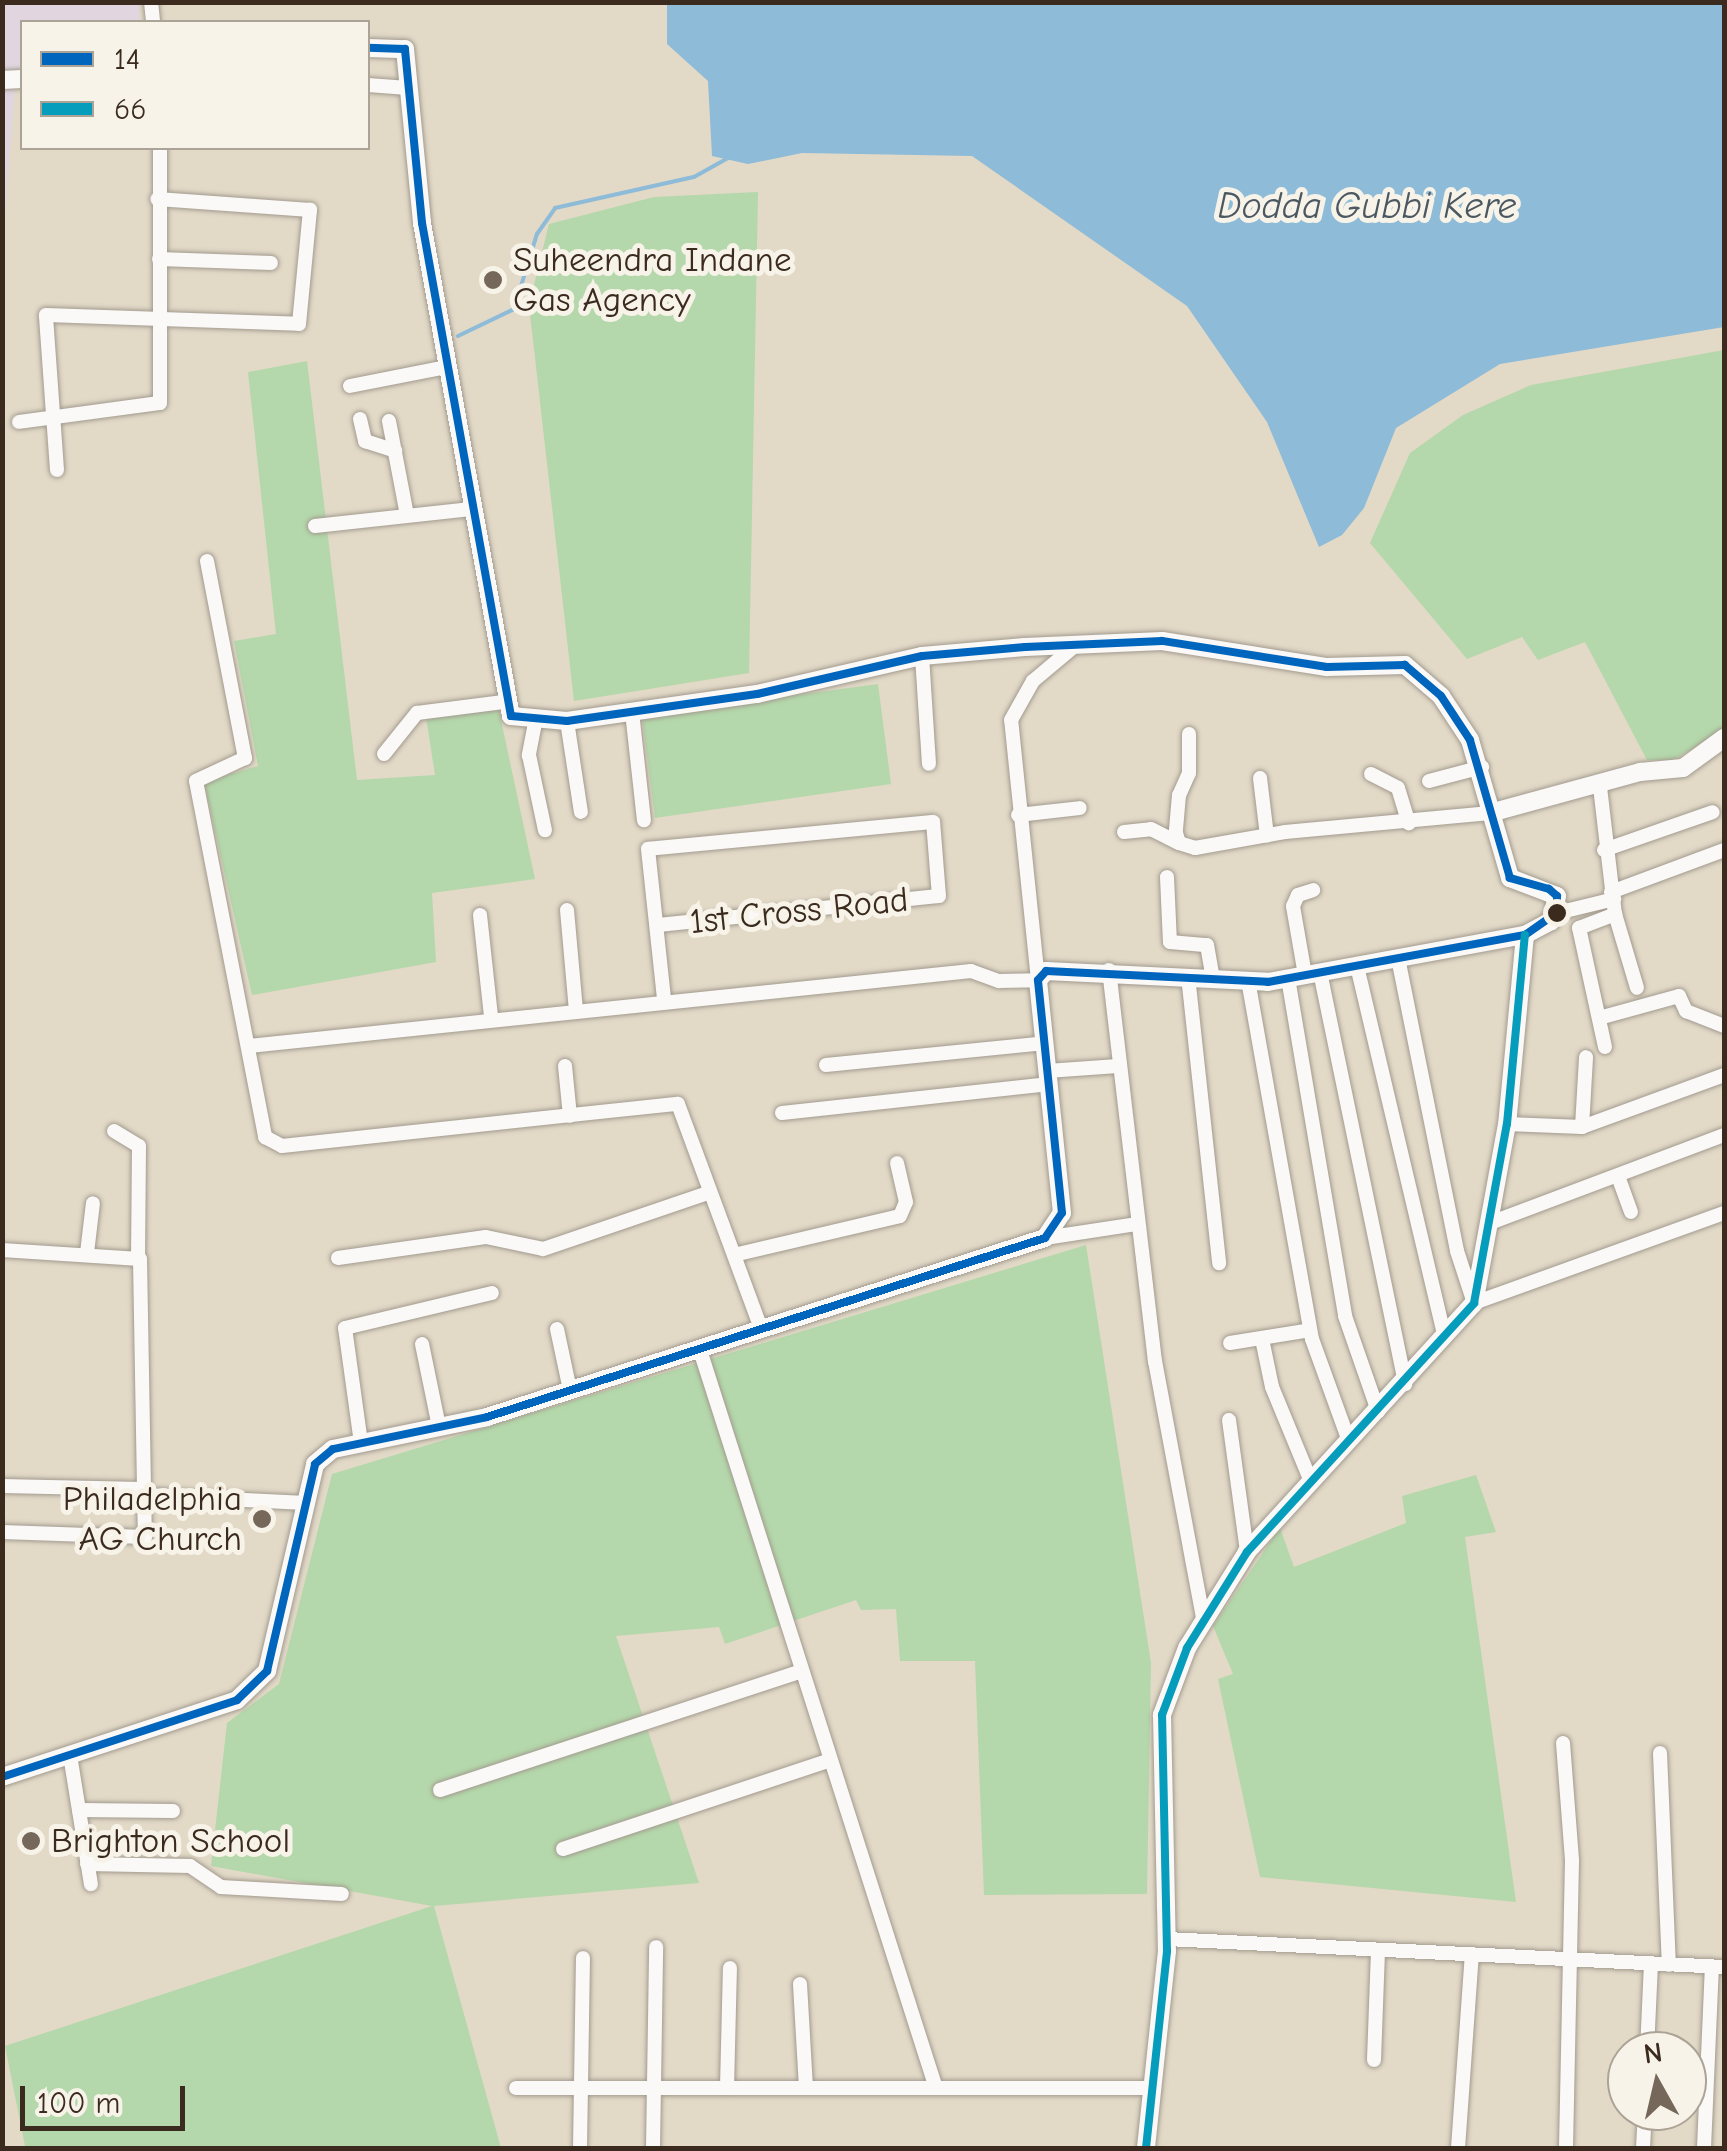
<!DOCTYPE html>
<html>
<head>
<meta charset="utf-8">
<style>
  body { margin:0 }
  #map { position:relative; width:1727px; height:2151px; overflow:hidden; background:#e2d9c7; font-family:"Comic Neue",sans-serif }
  div>[style] { position:absolute }
  [style*='--x'] { left:calc(var(--x)*1px); top:calc(var(--y)*1px); width:calc(var(--w)*1px); rotate:calc(var(--a)*1deg) }
  .built>* { inset:0; background:#e1d6e0 }
  .green>* { inset:0; background:#b4d8ab }
  .water>* { inset:0; background:#8dbbd8 }
  .stream>* { height:4px; margin:-2px; padding:0 2px; transform-origin:2px; border-radius:2px; background:#8dbbd8 }
  .roads { filter:drop-shadow(0 0 2px #a29b8f) drop-shadow(0 0 2px #a29b8f) }
  .minor>* { height:14px; margin:-7px; padding:0 7px; transform-origin:7px; border-radius:7px; background:#fbf9f7 }
  .tertiary>* { height:18px; margin:-9px; padding:0 9px; transform-origin:9px; border-radius:9px; background:#fbf9f7 }
  .secondary>* { height:18px; margin:-9px; padding:0 9px; transform-origin:9px; border-radius:9px; background:#fbf9f7 }
  .bus-1>* { height:8px; margin:-4px; padding:0 4px; transform-origin:4px; border-radius:4px; background:#0065bd }
  .bus-2>* { height:8px; margin:-4px; padding:0 4px; transform-origin:4px; border-radius:4px; background:#069cbc }
  .dots>* { width:28px; height:28px; translate:-50% -50%; box-sizing:border-box; border:5px solid #f7f3e8; border-radius:50% }
  span { translate:-50% -50%; white-space:nowrap; text-align:center; line-height:1.15; -webkit-text-stroke:10px #f7f3e8; paint-order:stroke }
  .poi-label { font-size:35px; color:#3b2a1e }
  .left { translate:0 -50%; text-align:left }
  .right { translate:-100% -50%; text-align:right }
  .street-label { font-size:35px; color:#3b2a1e }
  .water-label { font-size:38px; color:#4b5862; font-style:italic }
  .frame { position:absolute; inset:0; border:5px solid #3b2a1e; pointer-events:none }
  .legend { position:absolute; left:20px; top:20px; width:350px; height:130px; box-sizing:border-box; background:#f7f3e8; border:2px solid #aca397; margin:0; padding:12px 18px; list-style:none; font-size:30px; color:#3b2a1e }
  .legend li { display:flex; align-items:center; gap:20px; height:50px }
  .legend b { width:50px; border:2px solid #aca397 }
  .north { position:absolute; left:1607px; top:2031px; width:100px; height:100px; box-sizing:border-box; background:#f7f3e8; border:2px solid #aca397; border-radius:50%; rotate:352deg; font-size:28px; font-weight:700; line-height:40px; text-align:center; color:#3b2a1e }
  .north::after { content:''; display:block; margin:auto; width:35px; height:45px; background:#756759; clip-path:polygon(50% 0,100% 100%,50% 72%,0 100%) }
  .scale { position:absolute; left:20px; top:2086px; width:165px; height:45px; box-sizing:border-box; border:5px solid #3b2a1e; border-top:0; padding-left:12px; font-size:30px; line-height:35px; white-space:nowrap; color:#3b2a1e; -webkit-text-stroke:8px #f7f3e8; paint-order:stroke }
</style>
</head>
<body>
<div id="map">
  <div class="built">
    <div style="clip-path:polygon(2px 3px,139px 3px,140px 22px,22px 22px,22px 70px,3px 71px)"></div>
    <div style="clip-path:polygon(3px 87px,15px 87px,3px 242px)"></div>
  </div>
  <div class="green">
    <div style="clip-path:polygon(758px 192px,749px 673px,574px 701px,529px 305px,549px 224px,654px 197px)"></div>
    <div style="clip-path:polygon(1724px 350px,1724px 730px,1673px 760px,1647px 760px,1585px 642px,1538px 660px,1522px 637px,1467px 659px,1370px 543px,1410px 453px,1463px 415px,1531px 385px)"></div>
    <div style="clip-path:polygon(307px 361px,357px 780px,435px 775px,426px 717px,498px 706px,535px 879px,432px 893px,436px 962px,252px 995px,204px 782px,258px 766px,234px 641px,276px 634px,248px 372px)"></div>
    <div style="clip-path:polygon(878px 684px,891px 784px,655px 818px,642px 716px)"></div>
    <div style="clip-path:polygon(1086px 1245px,1151px 1663px,1147px 1894px,984px 1895px,975px 1661px,900px 1661px,896px 1609px,861px 1610px,856px 1600px,725px 1644px,719px 1627px,616px 1636px,699px 1883px,434px 1906px,501px 2148px,3px 2148px,25px 2146px,5px 2046px,432px 1906px,211px 1866px,227px 1723px,279px 1684px,332px 1474px)"></div>
    <div style="clip-path:polygon(1476px 1475px,1496px 1532px,1465px 1537px,1516px 1902px,1260px 1877px,1218px 1679px,1233px 1674px,1213px 1626px,1280px 1528px,1294px 1567px,1406px 1523px,1402px 1496px)"></div>
  </div>
  <div class="water">
    <div style="clip-path:polygon(667px 3px,1724px 3px,1724px 327px,1500px 364px,1396px 428px,1364px 508px,1342px 535px,1319px 547px,1267px 422px,1187px 306px,972px 156px,802px 153px,748px 164px,712px 156px,708px 81px,667px 44px)"></div>
  </div>
  <div class="stream">
    <div style="--x:458;--y:336;--w:62;--a:-25.7"></div>
    <div style="--x:514;--y:309;--w:78;--a:-73"></div>
    <div style="--x:537;--y:234;--w:32;--a:-55"></div>
    <div style="--x:555;--y:208;--w:142;--a:-12.6"></div>
    <div style="--x:694;--y:177;--w:41;--a:-29.1"></div>
  </div>
  <div class="roads">
    <div class="minor">
      <div style="--x:151;--y:2;--w:20;--a:84"></div>
      <div style="--x:368;--y:85;--w:40;--a:4.3"></div>
      <div style="--x:159;--y:259;--w:112;--a:2"></div>
      <div style="--x:350;--y:386;--w:99;--a:-11.1"></div>
      <div style="--x:360;--y:419;--w:23;--a:77"></div>
      <div style="--x:365;--y:441;--w:32;--a:18"></div>
      <div style="--x:389;--y:421;--w:96;--a:79.2"></div>
      <div style="--x:19;--y:422;--w:142;--a:-7.7"></div>
      <div style="--x:160;--y:403;--w:255;--a:-90"></div>
      <div style="--x:57;--y:470;--w:155;--a:-94.1"></div>
      <div style="--x:46;--y:315;--w:253;--a:2"></div>
      <div style="--x:299;--y:324;--w:115;--a:-84.5"></div>
      <div style="--x:310;--y:210;--w:153;--a:-175.9"></div>
      <div style="--x:315;--y:526;--w:157;--a:-6.2"></div>
      <div style="--x:207;--y:561;--w:201;--a:79.1"></div>
      <div style="--x:245;--y:758;--w:54;--a:154.9"></div>
      <div style="--x:196;--y:781;--w:363;--a:79"></div>
      <div style="--x:265;--y:1137;--w:19;--a:28"></div>
      <div style="--x:282;--y:1146;--w:398;--a:-6.1"></div>
      <div style="--x:678;--y:1104;--w:239;--a:69.7"></div>
      <div style="--x:922;--y:656;--w:108;--a:86.3"></div>
      <div style="--x:632;--y:712;--w:109;--a:83.7"></div>
      <div style="--x:567;--y:721;--w:92;--a:81.3"></div>
      <div style="--x:535;--y:723;--w:33;--a:101"></div>
      <div style="--x:529;--y:755;--w:77;--a:78"></div>
      <div style="--x:1189;--y:734;--w:39;--a:90"></div>
      <div style="--x:1189;--y:773;--w:24;--a:114"></div>
      <div style="--x:1179;--y:795;--w:38;--a:95"></div>
      <div style="--x:1176;--y:833;--w:10;--a:73"></div>
      <div style="--x:1179;--y:843;--w:17;--a:17"></div>
      <div style="--x:1195;--y:848;--w:91;--a:-10.1"></div>
      <div style="--x:1285;--y:832;--w:206;--a:-5.3"></div>
      <div style="--x:384;--y:754;--w:53;--a:-51.2"></div>
      <div style="--x:417;--y:713;--w:87;--a:-7.3"></div>
      <div style="--x:1371;--y:774;--w:30;--a:27"></div>
      <div style="--x:1398;--y:788;--w:37;--a:73"></div>
      <div style="--x:1260;--y:778;--w:58;--a:83.1"></div>
      <div style="--x:1429;--y:781;--w:55;--a:-14.8"></div>
      <div style="--x:1600;--y:787;--w:128;--a:83.3"></div>
      <div style="--x:1615;--y:914;--w:77;--a:73.4"></div>
      <div style="--x:1018;--y:815;--w:62;--a:-6.4"></div>
      <div style="--x:1124;--y:832;--w:27;--a:-6"></div>
      <div style="--x:1151;--y:829;--w:31;--a:27"></div>
      <div style="--x:1604;--y:850;--w:115;--a:-19.2"></div>
      <div style="--x:1167;--y:877;--w:65;--a:87.4"></div>
      <div style="--x:1170;--y:942;--w:37;--a:5"></div>
      <div style="--x:1207;--y:945;--w:34;--a:80"></div>
      <div style="--x:1611;--y:892;--w:121;--a:-20.4"></div>
      <div style="--x:567;--y:910;--w:100;--a:84.9"></div>
      <div style="--x:1557;--y:913;--w:59;--a:-13.8"></div>
      <div style="--x:480;--y:915;--w:103;--a:83.8"></div>
      <div style="--x:658;--y:925;--w:282;--a:-5.9"></div>
      <div style="--x:939;--y:896;--w:74;--a:-94.6"></div>
      <div style="--x:933;--y:822;--w:286;--a:174.6"></div>
      <div style="--x:648;--y:849;--w:150;--a:83.9"></div>
      <div style="--x:1398;--y:958;--w:299;--a:78.6"></div>
      <div style="--x:1457;--y:1251;--w:55;--a:71.9"></div>
      <div style="--x:1474;--y:1303;--w:266;--a:-19.8"></div>
      <div style="--x:1357;--y:966;--w:381;--a:76.7"></div>
      <div style="--x:1109;--y:970;--w:394;--a:83.3"></div>
      <div style="--x:1155;--y:1361;--w:266;--a:79.4"></div>
      <div style="--x:1320;--y:972;--w:421;--a:78.3"></div>
      <div style="--x:1305;--y:975;--w:70;--a:-99.9"></div>
      <div style="--x:1293;--y:906;--w:12;--a:-66"></div>
      <div style="--x:1298;--y:895;--w:16;--a:-18"></div>
      <div style="--x:1188;--y:976;--w:289;--a:83.8"></div>
      <div style="--x:1288;--y:978;--w:343;--a:80.4"></div>
      <div style="--x:1345;--y:1316;--w:101;--a:70.8"></div>
      <div style="--x:1248;--y:980;--w:365;--a:79.9"></div>
      <div style="--x:1312;--y:1339;--w:109;--a:70.1"></div>
      <div style="--x:1599;--y:1018;--w:83;--a:-15.4"></div>
      <div style="--x:1679;--y:996;--w:17;--a:65"></div>
      <div style="--x:1686;--y:1011;--w:41;--a:21.5"></div>
      <div style="--x:249;--y:1046;--w:726;--a:-5.93"></div>
      <div style="--x:971;--y:971;--w:30;--a:20"></div>
      <div style="--x:999;--y:981;--w:39;--a:-1"></div>
      <div style="--x:1038;--y:980;--w:261;--a:-95.9"></div>
      <div style="--x:1011;--y:720;--w:45;--a:-60.6"></div>
      <div style="--x:1033;--y:681;--w:57;--a:-40.1"></div>
      <div style="--x:1605;--y:1047;--w:122;--a:-102.3"></div>
      <div style="--x:1579;--y:928;--w:39;--a:-21"></div>
      <div style="--x:826;--y:1065;--w:220;--a:-5.7"></div>
      <div style="--x:565;--y:1066;--w:50;--a:84.3"></div>
      <div style="--x:1047;--y:1071;--w:71;--a:-4"></div>
      <div style="--x:782;--y:1113;--w:269;--a:-6.2"></div>
      <div style="--x:1507;--y:1124;--w:75;--a:2.3"></div>
      <div style="--x:1582;--y:1127;--w:151;--a:-20.1"></div>
      <div style="--x:1582;--y:1127;--w:70;--a:-86.7"></div>
      <div style="--x:114;--y:1131;--w:29;--a:31"></div>
      <div style="--x:139;--y:1146;--w:109;--a:90.5"></div>
      <div style="--x:1619;--y:1179;--w:35;--a:70"></div>
      <div style="--x:1490;--y:1223;--w:250;--a:-20.6"></div>
      <div style="--x:1045;--y:1238;--w:92;--a:-8.7"></div>
      <div style="--x:2;--y:1250;--w:138;--a:3.7"></div>
      <div style="--x:140;--y:1259;--w:236;--a:89"></div>
      <div style="--x:144;--y:1495;--w:162;--a:2.8"></div>
      <div style="--x:87;--y:1253;--w:50;--a:-83.2"></div>
      <div style="--x:738;--y:1254;--w:166;--a:-13.2"></div>
      <div style="--x:900;--y:1216;--w:15;--a:-67"></div>
      <div style="--x:906;--y:1202;--w:40;--a:-103"></div>
      <div style="--x:338;--y:1258;--w:149;--a:-8.1"></div>
      <div style="--x:486;--y:1237;--w:58;--a:11.9"></div>
      <div style="--x:543;--y:1249;--w:176;--a:-18.8"></div>
      <div style="--x:557;--y:1329;--w:62;--a:78"></div>
      <div style="--x:1262;--y:1339;--w:49;--a:78.2"></div>
      <div style="--x:1272;--y:1387;--w:100;--a:67.6"></div>
      <div style="--x:1230;--y:1343;--w:81;--a:-9.2"></div>
      <div style="--x:422;--y:1344;--w:85;--a:78.4"></div>
      <div style="--x:699;--y:1347;--w:775;--a:72.27"></div>
      <div style="--x:1229;--y:1420;--w:133;--a:82.2"></div>
      <div style="--x:361;--y:1443;--w:116;--a:-97.9"></div>
      <div style="--x:345;--y:1328;--w:151;--a:-13.4"></div>
      <div style="--x:2;--y:1486;--w:139;--a:1.2"></div>
      <div style="--x:2;--y:1532;--w:143;--a:2"></div>
      <div style="--x:145;--y:1537;--w:42;--a:-91.4"></div>
      <div style="--x:1563;--y:1743;--w:118;--a:85.6"></div>
      <div style="--x:1572;--y:1861;--w:287;--a:91.2"></div>
      <div style="--x:1660;--y:1753;--w:212;--a:87.6"></div>
      <div style="--x:70;--y:1755;--w:131;--a:80.8"></div>
      <div style="--x:440;--y:1790;--w:377;--a:-18.2"></div>
      <div style="--x:79;--y:1810;--w:94;--a:0.6"></div>
      <div style="--x:563;--y:1849;--w:278;--a:-18.4"></div>
      <div style="--x:87;--y:1864;--w:103;--a:1.1"></div>
      <div style="--x:190;--y:1866;--w:37;--a:34"></div>
      <div style="--x:221;--y:1887;--w:121;--a:3.3"></div>
      <div style="--x:1167;--y:1939;--w:558;--a:2.88"></div>
      <div style="--x:800;--y:1984;--w:104;--a:86.7"></div>
      <div style="--x:1647;--y:2051;--w:87;--a:-87.4"></div>
      <div style="--x:1374;--y:2060;--w:110;--a:-87.9"></div>
      <div style="--x:516;--y:2088;--w:638;--a:0"></div>
      <div style="--x:727;--y:2088;--w:120;--a:-88.6"></div>
      <div style="--x:580;--y:2148;--w:190;--a:-89.1"></div>
      <div style="--x:653;--y:2148;--w:201;--a:-89.1"></div>
      <div style="--x:1458;--y:2148;--w:194;--a:-85.9"></div>
      <div style="--x:1643;--y:2148;--w:37;--a:-87"></div>
      <div style="--x:1704;--y:2148;--w:181;--a:-87.5"></div>
    </div>
    <div class="tertiary">
      <div style="--x:1490;--y:813;--w:156;--a:-15.3"></div>
      <div style="--x:1640;--y:772;--w:43;--a:-5.3"></div>
      <div style="--x:1683;--y:768;--w:51;--a:-36.2"></div>
      <div style="--x:2;--y:1777;--w:247;--a:-18.1"></div>
      <div style="--x:237;--y:1700;--w:42;--a:-44"></div>
      <div style="--x:267;--y:1671;--w:212;--a:-76.9"></div>
      <div style="--x:315;--y:1464;--w:23;--a:-40"></div>
      <div style="--x:333;--y:1449;--w:157;--a:-11.7"></div>
      <div style="--x:487;--y:1417;--w:586;--a:-17.79"></div>
      <div style="--x:1045;--y:1238;--w:30;--a:-56"></div>
      <div style="--x:1062;--y:1213;--w:234;--a:-95.9"></div>
      <div style="--x:1038;--y:980;--w:12;--a:-48"></div>
      <div style="--x:1046;--y:971;--w:222;--a:2.8"></div>
      <div style="--x:1268;--y:982;--w:261;--a:-10.4"></div>
    </div>
    <div class="secondary">
      <div style="--x:368;--y:48;--w:37;--a:2"></div>
      <div style="--x:405;--y:49;--w:175;--a:84.4"></div>
      <div style="--x:422;--y:223;--w:501;--a:79.77"></div>
      <div style="--x:511;--y:716;--w:56;--a:5.1"></div>
      <div style="--x:567;--y:721;--w:192;--a:-8.1"></div>
      <div style="--x:757;--y:694;--w:169;--a:-13"></div>
      <div style="--x:922;--y:656;--w:103;--a:-5"></div>
      <div style="--x:1025;--y:647;--w:137;--a:-2.5"></div>
      <div style="--x:1162;--y:641;--w:167;--a:9"></div>
      <div style="--x:1327;--y:667;--w:78;--a:-1.5"></div>
      <div style="--x:1405;--y:665;--w:48;--a:40.7"></div>
      <div style="--x:1441;--y:696;--w:53;--a:56.6"></div>
      <div style="--x:1470;--y:740;--w:144;--a:73.8"></div>
      <div style="--x:1510;--y:878;--w:50;--a:21"></div>
      <div style="--x:1557;--y:896;--w:26;--a:103"></div>
      <div style="--x:1551;--y:921;--w:30;--a:152"></div>
      <div style="--x:1525;--y:935;--w:190;--a:95.4"></div>
      <div style="--x:1507;--y:1124;--w:182;--a:100.4"></div>
      <div style="--x:1474;--y:1303;--w:337;--a:132.4"></div>
      <div style="--x:1247;--y:1552;--w:113;--a:122"></div>
      <div style="--x:1187;--y:1648;--w:72;--a:110.5"></div>
      <div style="--x:1162;--y:1715;--w:236;--a:88.8"></div>
      <div style="--x:1167;--y:1951;--w:198;--a:96.1"></div>
      <div style="--x:2;--y:80;--w:20;--a:-3"></div>
    </div>
  </div>
  <div class="bus-1">
    <div style="--x:2;--y:1777;--w:247;--a:-18.1"></div>
    <div style="--x:237;--y:1700;--w:42;--a:-44"></div>
    <div style="--x:267;--y:1671;--w:212;--a:-76.9"></div>
    <div style="--x:315;--y:1464;--w:23;--a:-40"></div>
    <div style="--x:333;--y:1449;--w:157;--a:-11.7"></div>
    <div style="--x:487;--y:1417;--w:586;--a:-17.79"></div>
    <div style="--x:1045;--y:1238;--w:30;--a:-56"></div>
    <div style="--x:1062;--y:1213;--w:234;--a:-95.9"></div>
    <div style="--x:1038;--y:980;--w:12;--a:-48"></div>
    <div style="--x:1046;--y:971;--w:222;--a:2.8"></div>
    <div style="--x:1268;--y:982;--w:261;--a:-10.4"></div>
    <div style="--x:1525;--y:935;--w:39;--a:-35"></div>
    <div style="--x:1557;--y:913;--w:17;--a:-90"></div>
    <div style="--x:1557;--y:896;--w:11;--a:-139"></div>
    <div style="--x:1549;--y:889;--w:41;--a:-164.2"></div>
    <div style="--x:1510;--y:878;--w:144;--a:-106.2"></div>
    <div style="--x:1470;--y:740;--w:53;--a:-123.4"></div>
    <div style="--x:1441;--y:696;--w:48;--a:-139.3"></div>
    <div style="--x:1405;--y:665;--w:78;--a:178.5"></div>
    <div style="--x:1327;--y:667;--w:167;--a:-171"></div>
    <div style="--x:1162;--y:641;--w:137;--a:177.5"></div>
    <div style="--x:1025;--y:647;--w:103;--a:175"></div>
    <div style="--x:922;--y:656;--w:169;--a:167"></div>
    <div style="--x:757;--y:694;--w:192;--a:171.9"></div>
    <div style="--x:567;--y:721;--w:56;--a:-174.9"></div>
    <div style="--x:511;--y:716;--w:501;--a:-100.23"></div>
    <div style="--x:422;--y:223;--w:175;--a:-95.6"></div>
    <div style="--x:405;--y:49;--w:37;--a:-178"></div>
  </div>
  <div class="bus-2">
    <div style="--x:1146;--y:2148;--w:198;--a:-83.9"></div>
    <div style="--x:1167;--y:1951;--w:236;--a:-91.2"></div>
    <div style="--x:1162;--y:1715;--w:72;--a:-69.5"></div>
    <div style="--x:1187;--y:1648;--w:113;--a:-58"></div>
    <div style="--x:1247;--y:1552;--w:337;--a:-47.6"></div>
    <div style="--x:1474;--y:1303;--w:182;--a:-79.6"></div>
    <div style="--x:1507;--y:1124;--w:190;--a:-84.6"></div>
  </div>
  <div class="dots">
    <div style="left:493px;top:280px;background:#756759"></div>
    <div style="left:1557px;top:913px;background:#3b2a1e"></div>
    <div style="left:262px;top:1519px;background:#756759"></div>
    <div style="left:31px;top:1841px;background:#756759"></div>
  </div>
  <div class="poi-label">
    <span class="left" style="left:513px;top:280px">Suheendra Indane<br>Gas Agency</span>
    <span class="right" style="left:242px;top:1519px">Philadelphia<br>AG Church</span>
    <span class="left" style="left:51px;top:1841px">Brighton School</span>
  </div>
  <div class="street-label">
    <span style="left:799px;top:911px;rotate:-6deg">1st Cross Road</span>
  </div>
  <div class="water-label">
    <span style="left:1367px;top:207px">Dodda Gubbi Kere</span>
  </div>
  <div class="frame"></div>
  <ul class="legend">
  <li><b style="height:12px;background:#0065bd"></b>14</li>
  <li><b style="height:12px;background:#069cbc"></b>66</li>
  </ul>
  <div class="north">N</div>
  <div class="scale">100 m</div>
</div>
</body>
</html>
